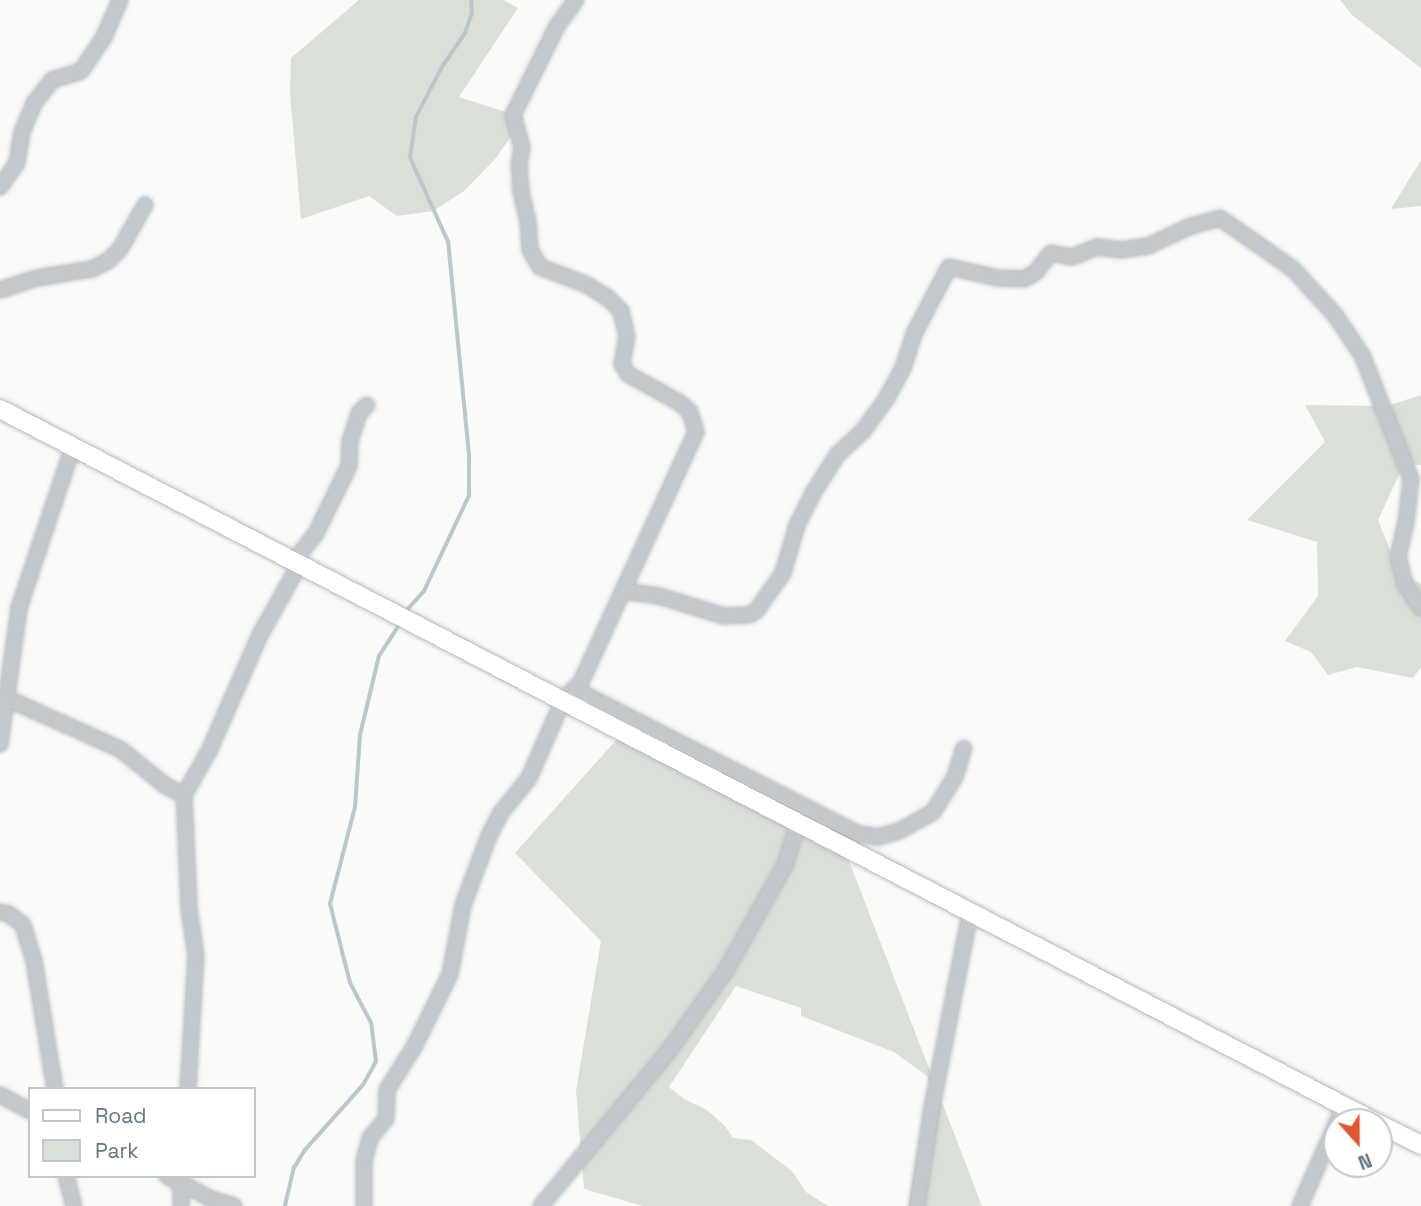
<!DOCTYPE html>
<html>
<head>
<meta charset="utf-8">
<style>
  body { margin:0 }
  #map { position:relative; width:1421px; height:1206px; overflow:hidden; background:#fafaf8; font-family:"Space Grotesk",sans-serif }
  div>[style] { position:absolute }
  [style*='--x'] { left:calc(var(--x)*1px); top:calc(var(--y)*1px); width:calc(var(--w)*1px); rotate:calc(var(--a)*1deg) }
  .green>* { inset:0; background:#dadfd7 }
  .stream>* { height:3.5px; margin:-1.75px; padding:0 1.75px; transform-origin:1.75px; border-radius:1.75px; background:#bbc7cb }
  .roads { filter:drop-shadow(0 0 2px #b5babe) drop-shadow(0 0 2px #b5babe) }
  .minor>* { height:14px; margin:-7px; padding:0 7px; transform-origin:7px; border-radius:7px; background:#c3c8cc }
  .major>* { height:18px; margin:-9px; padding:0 9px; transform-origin:9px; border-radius:9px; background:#fff }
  span { translate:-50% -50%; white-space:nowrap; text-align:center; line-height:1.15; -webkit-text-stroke:7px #fff; paint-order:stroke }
  .legend { position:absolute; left:28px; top:1087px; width:228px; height:91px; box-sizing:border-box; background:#fff; border:2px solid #c1c8cd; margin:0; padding:9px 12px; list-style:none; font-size:21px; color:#657683 }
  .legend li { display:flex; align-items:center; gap:14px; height:35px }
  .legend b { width:35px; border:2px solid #c1c8cd }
  .north { position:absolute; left:1323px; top:1108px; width:70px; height:70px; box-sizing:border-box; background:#fff; border:2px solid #c1c8cd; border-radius:50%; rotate:159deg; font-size:19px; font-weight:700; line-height:28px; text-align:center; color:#657683 }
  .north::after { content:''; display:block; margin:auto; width:24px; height:32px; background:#e4572e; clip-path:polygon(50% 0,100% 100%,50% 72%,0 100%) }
</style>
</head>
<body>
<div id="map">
  <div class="green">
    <div style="clip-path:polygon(359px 0,503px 0,518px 8px,459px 97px,524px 118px,496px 158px,464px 191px,433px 211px,397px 216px,369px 196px,301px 219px,290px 93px,291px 58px)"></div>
    <div style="clip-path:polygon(1340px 0,1421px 0,1421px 68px,1352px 15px)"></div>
    <div style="clip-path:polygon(1421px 160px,1421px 206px,1391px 209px)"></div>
    <div style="clip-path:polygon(1421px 395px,1421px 465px,1404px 464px,1378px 520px,1398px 570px,1421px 584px,1421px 667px,1413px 678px,1357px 667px,1328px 675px,1311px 652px,1285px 641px,1318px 596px,1317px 542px,1247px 520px,1325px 442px,1305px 405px,1387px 406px)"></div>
    <div style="clip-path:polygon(627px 728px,839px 835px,982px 1206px,909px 1206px,914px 1173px,935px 1099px,927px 1076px,894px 1052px,801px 1016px,801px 1008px,736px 986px,669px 1087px,684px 1099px,707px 1110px,725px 1126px,733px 1138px,751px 1140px,780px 1162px,792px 1171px,806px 1192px,828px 1206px,643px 1206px,584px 1189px,576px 1091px,601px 941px,515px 853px)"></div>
  </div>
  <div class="stream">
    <div style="--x:408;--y:609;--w:24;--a:-48"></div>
    <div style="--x:424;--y:591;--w:105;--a:-64.7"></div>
    <div style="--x:469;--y:496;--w:41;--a:-90"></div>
    <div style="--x:469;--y:455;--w:214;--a:-95.6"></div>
    <div style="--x:448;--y:242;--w:92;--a:-114.3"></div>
    <div style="--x:410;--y:158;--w:41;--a:-81.7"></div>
    <div style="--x:416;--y:117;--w:56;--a:-62.5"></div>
    <div style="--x:442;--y:67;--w:41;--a:-55.9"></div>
    <div style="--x:465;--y:33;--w:21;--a:-71"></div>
    <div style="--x:472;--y:13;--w:13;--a:-94"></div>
    <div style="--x:285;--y:1206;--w:39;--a:-77"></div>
    <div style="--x:294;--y:1168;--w:21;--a:-59"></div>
    <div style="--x:305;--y:1150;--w:87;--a:-48.3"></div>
    <div style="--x:363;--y:1085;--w:26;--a:-61"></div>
    <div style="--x:376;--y:1062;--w:39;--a:-97"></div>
    <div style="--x:371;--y:1023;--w:45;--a:-117.7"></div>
    <div style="--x:350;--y:983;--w:81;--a:-104.2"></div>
    <div style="--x:330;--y:904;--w:100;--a:-75.5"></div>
    <div style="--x:355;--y:807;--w:72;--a:-86"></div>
    <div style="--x:360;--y:735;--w:81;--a:-76.5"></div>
    <div style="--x:379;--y:656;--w:38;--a:-57"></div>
  </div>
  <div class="roads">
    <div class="minor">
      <div style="--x:0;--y:187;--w:29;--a:-55"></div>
      <div style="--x:17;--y:163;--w:31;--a:-81"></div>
      <div style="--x:22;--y:132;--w:33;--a:-67"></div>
      <div style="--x:35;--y:102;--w:28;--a:-52"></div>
      <div style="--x:52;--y:80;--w:30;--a:-17"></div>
      <div style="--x:81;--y:71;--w:41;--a:-55.9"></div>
      <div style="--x:104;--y:37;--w:40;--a:-66.6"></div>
      <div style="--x:0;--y:290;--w:39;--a:-18"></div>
      <div style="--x:37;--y:278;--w:56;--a:-9.3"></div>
      <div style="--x:92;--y:269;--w:18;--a:-27"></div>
      <div style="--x:108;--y:261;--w:17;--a:-45"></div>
      <div style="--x:120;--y:249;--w:51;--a:-60.4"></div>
      <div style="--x:295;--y:560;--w:34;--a:-52"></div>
      <div style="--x:316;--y:533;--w:75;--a:-63.8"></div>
      <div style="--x:349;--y:466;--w:25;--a:-88"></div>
      <div style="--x:350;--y:441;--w:29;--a:-72"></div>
      <div style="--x:359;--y:413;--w:11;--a:-45"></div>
      <div style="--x:623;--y:591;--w:36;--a:8"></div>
      <div style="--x:659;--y:596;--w:68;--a:17.1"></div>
      <div style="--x:724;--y:616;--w:25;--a:-2"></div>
      <div style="--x:749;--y:615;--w:8;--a:-30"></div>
      <div style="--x:756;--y:611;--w:47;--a:-54.6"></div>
      <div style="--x:783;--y:573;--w:50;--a:-73.7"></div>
      <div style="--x:797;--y:525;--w:36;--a:-63"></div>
      <div style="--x:813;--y:493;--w:45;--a:-57.7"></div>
      <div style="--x:837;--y:455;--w:35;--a:-43"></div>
      <div style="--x:863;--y:431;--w:39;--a:-54"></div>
      <div style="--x:886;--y:399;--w:35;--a:-61"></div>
      <div style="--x:903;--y:368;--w:38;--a:-72"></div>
      <div style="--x:915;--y:332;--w:73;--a:-62.4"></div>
      <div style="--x:949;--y:267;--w:50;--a:12.7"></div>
      <div style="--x:998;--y:278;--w:26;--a:2"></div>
      <div style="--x:1024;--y:279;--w:14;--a:-30"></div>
      <div style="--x:1036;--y:272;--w:24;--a:-52"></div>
      <div style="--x:1051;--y:253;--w:21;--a:11"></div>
      <div style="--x:1072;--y:257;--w:27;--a:-22"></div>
      <div style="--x:1097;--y:247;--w:23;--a:7"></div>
      <div style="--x:1120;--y:250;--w:28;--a:-8"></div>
      <div style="--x:1148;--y:246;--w:47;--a:-24.9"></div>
      <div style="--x:1191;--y:226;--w:30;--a:-15"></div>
      <div style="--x:1220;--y:218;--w:89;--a:34.9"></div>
      <div style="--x:1293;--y:269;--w:62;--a:47.6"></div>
      <div style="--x:1335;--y:315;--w:48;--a:56"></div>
      <div style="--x:1362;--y:355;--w:133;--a:68.4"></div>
      <div style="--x:1411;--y:479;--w:43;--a:96.6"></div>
      <div style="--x:1406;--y:522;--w:35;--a:103"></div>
      <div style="--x:1398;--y:556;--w:30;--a:76"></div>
      <div style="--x:1405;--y:585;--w:28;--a:55"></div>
      <div style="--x:574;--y:689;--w:320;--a:27"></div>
      <div style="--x:859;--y:834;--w:19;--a:9"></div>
      <div style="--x:878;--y:837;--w:22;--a:-16"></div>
      <div style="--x:899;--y:831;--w:39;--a:-29"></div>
      <div style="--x:933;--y:812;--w:41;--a:-57.8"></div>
      <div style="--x:955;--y:777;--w:30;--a:-73"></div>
      <div style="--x:6;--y:698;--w:125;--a:24.1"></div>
      <div style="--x:120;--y:749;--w:59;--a:38.8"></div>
      <div style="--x:166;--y:786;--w:20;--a:27"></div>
      <div style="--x:0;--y:744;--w:137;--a:-82"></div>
      <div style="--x:19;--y:608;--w:170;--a:-71.5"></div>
      <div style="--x:0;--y:912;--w:9;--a:13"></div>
      <div style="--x:9;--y:914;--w:18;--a:38"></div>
      <div style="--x:23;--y:925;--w:38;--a:73"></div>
      <div style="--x:34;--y:961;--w:130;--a:80.7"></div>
      <div style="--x:188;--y:1089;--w:133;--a:-86.6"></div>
      <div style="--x:196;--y:956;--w:48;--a:-98.5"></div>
      <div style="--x:189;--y:909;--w:114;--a:-92.5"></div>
      <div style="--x:184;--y:795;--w:51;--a:-60.4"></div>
      <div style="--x:209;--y:751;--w:127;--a:-66.3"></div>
      <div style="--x:260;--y:635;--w:82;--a:-60.9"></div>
      <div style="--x:0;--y:1095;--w:34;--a:28"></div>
      <div style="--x:66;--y:1176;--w:31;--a:75"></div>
      <div style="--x:167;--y:1176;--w:50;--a:27.6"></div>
      <div style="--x:211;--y:1199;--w:24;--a:17"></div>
      <div style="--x:181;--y:1206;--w:28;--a:-90"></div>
      <div style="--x:364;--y:1206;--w:45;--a:-90"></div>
      <div style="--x:364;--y:1161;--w:24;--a:-75"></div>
      <div style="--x:370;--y:1138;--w:25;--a:-50"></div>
      <div style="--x:386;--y:1119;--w:29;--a:-88"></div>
      <div style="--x:387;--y:1090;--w:51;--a:-57.9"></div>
      <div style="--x:414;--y:1047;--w:81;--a:-63.7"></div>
      <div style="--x:450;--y:974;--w:70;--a:-79.3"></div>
      <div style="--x:463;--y:905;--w:74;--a:-69.4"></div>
      <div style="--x:489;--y:836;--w:25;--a:-63"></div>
      <div style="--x:500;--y:814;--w:46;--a:-51.1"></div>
      <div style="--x:529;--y:778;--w:85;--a:-66.4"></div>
      <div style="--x:563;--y:700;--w:25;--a:-45"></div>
      <div style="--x:581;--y:682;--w:275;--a:-65.3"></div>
      <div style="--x:696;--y:432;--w:21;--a:-107"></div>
      <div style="--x:690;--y:412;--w:13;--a:-138"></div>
      <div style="--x:680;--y:403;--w:60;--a:-150.9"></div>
      <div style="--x:628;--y:374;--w:12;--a:-121"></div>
      <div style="--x:622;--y:364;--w:27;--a:-80"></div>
      <div style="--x:627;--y:337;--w:27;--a:-103"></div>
      <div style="--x:621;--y:311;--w:18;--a:-135"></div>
      <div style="--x:608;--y:298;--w:25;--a:-148"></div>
      <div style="--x:587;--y:285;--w:50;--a:-159"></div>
      <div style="--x:540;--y:267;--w:20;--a:-120"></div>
      <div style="--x:530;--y:250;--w:28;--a:-94"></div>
      <div style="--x:528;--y:222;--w:31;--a:-103"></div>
      <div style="--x:521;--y:192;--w:27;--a:-94"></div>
      <div style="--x:519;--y:165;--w:18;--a:-81"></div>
      <div style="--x:522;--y:147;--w:33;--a:-106"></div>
      <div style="--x:513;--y:115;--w:99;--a:-63.7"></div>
      <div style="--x:557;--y:26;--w:32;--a:-54"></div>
      <div style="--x:541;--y:1206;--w:200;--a:-50.5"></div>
      <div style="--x:668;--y:1052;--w:100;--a:-54.7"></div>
      <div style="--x:726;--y:970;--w:120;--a:-60.7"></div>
      <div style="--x:785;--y:865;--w:44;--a:-72.8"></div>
      <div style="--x:917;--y:1206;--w:100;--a:-81.4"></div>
      <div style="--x:932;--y:1107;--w:197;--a:-78.9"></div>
      <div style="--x:1300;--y:1206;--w:109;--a:-66.3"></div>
    </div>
    <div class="major">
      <div style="--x:0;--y:409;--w:1549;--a:27.41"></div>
      <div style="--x:1379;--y:1124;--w:47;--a:26.6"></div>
    </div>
  </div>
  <ul class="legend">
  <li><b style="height:9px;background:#fff"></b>Road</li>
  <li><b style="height:19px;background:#dadfd7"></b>Park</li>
  </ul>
  <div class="north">N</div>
</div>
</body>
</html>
